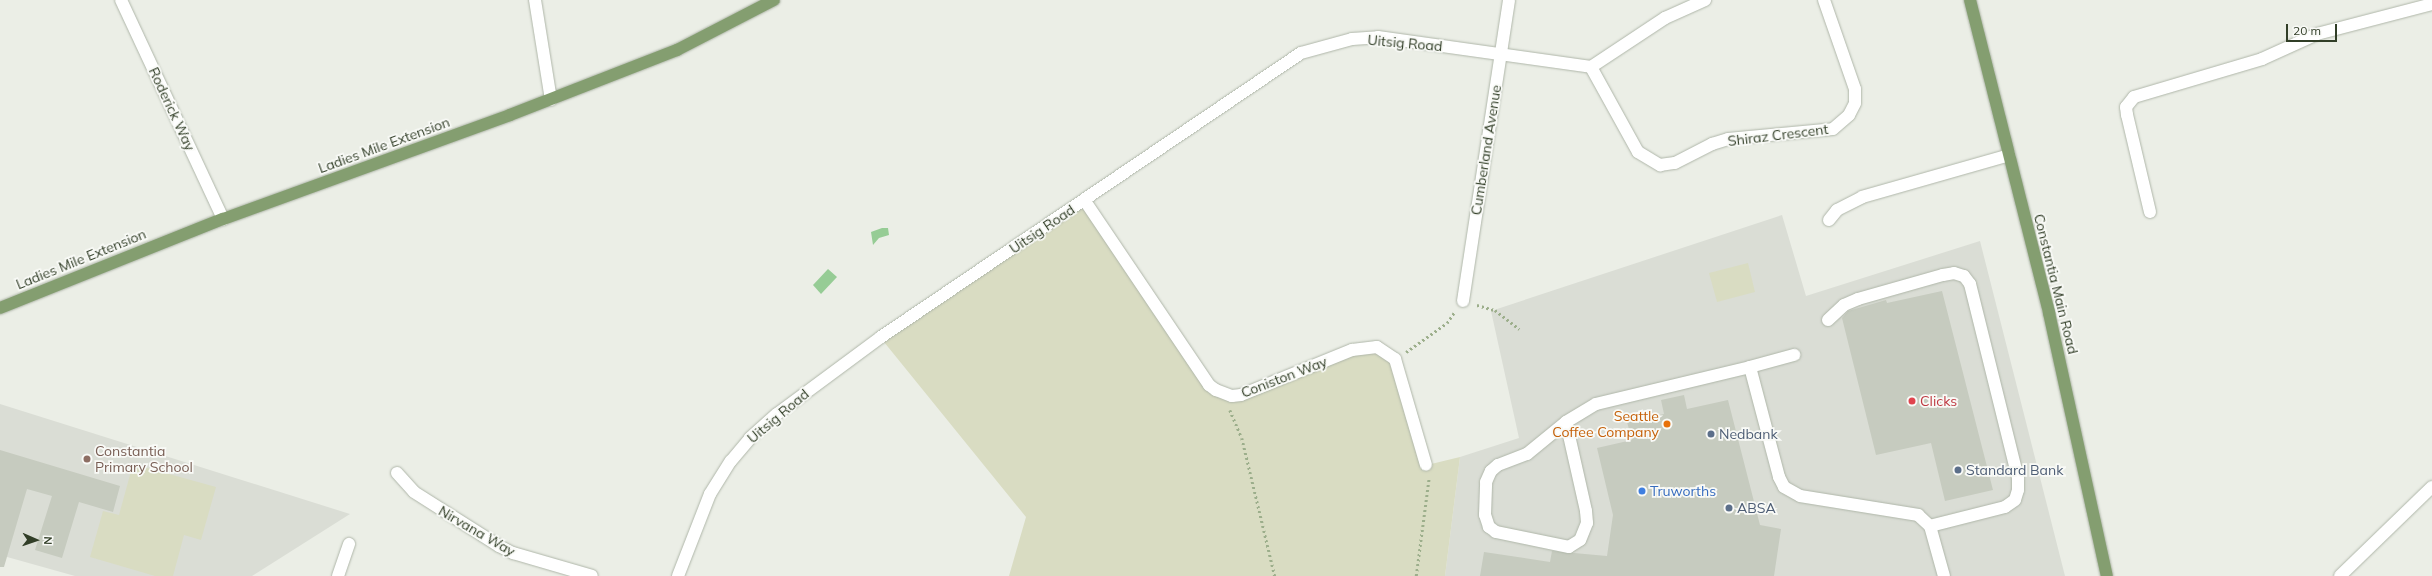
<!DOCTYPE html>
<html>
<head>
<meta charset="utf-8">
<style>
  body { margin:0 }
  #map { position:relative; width:2432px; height:576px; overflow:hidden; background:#ebeee6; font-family:Mulish,sans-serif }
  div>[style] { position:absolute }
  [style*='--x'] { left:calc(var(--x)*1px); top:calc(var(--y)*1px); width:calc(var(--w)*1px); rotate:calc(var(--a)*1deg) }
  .built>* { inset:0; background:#daddd5 }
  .green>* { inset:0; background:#d9dcc2 }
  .water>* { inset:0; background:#96cc95 }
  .building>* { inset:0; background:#c6cbbf }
  .path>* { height:2.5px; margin-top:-1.25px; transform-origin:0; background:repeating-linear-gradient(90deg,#9cae8b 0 2px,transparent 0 5px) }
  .roads { filter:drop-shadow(0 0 1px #afb6a9) drop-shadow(0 0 1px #afb6a9) }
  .minor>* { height:12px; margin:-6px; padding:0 6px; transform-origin:6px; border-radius:6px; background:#fff }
  .major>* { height:12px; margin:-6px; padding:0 6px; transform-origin:6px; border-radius:6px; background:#849e70 }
  .dots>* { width:11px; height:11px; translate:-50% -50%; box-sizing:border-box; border:2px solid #f9faf7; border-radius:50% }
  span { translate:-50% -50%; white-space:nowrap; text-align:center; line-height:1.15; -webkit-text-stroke:3.5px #f9faf7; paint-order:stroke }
  .street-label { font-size:14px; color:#313e27 }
  .health-label { font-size:14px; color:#be3a42 }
  .left { translate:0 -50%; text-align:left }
  .food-label { font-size:14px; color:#c56008 }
  .right { translate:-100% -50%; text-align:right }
  .service-label { font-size:14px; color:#4e5e75 }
  .education-label { font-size:14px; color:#785e54 }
  .shop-label { font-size:14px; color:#366cbe }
  .north { position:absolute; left:16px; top:520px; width:40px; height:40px; -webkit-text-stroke:3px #f9faf7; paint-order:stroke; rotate:92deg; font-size:11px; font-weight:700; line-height:16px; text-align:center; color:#313e27 }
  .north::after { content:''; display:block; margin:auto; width:14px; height:18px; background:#313e27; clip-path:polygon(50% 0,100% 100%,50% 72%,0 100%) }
  .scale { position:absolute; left:2286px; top:24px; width:51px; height:18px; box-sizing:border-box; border:2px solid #313e27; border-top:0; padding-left:5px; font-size:12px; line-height:14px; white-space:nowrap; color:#313e27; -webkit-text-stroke:3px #f9faf7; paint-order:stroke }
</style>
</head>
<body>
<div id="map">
  <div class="built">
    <div style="clip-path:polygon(1782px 215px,1806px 296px,1980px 241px,2065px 576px,1445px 576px,1460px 457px,1519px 438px,1491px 311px)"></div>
    <div style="clip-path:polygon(0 404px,350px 514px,252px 576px,75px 576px,0 555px)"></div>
  </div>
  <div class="green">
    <div style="clip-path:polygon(1085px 201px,1209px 385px,1232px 396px,1352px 350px,1386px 351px,1427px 465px,1460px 457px,1445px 576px,1009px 576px,1026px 517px,884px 342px)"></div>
    <div style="clip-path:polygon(1748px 263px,1755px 292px,1717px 302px,1709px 273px)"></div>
    <div style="clip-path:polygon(133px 464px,216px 487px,201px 540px,184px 535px,173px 576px,155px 576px,90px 557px,103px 511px,119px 515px)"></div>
  </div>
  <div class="water">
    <div style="clip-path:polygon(882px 228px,888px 228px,889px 235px,879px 238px,873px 245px,871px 232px)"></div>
    <div style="clip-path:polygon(828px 269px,837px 277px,821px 294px,813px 285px)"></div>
  </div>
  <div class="building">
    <div style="clip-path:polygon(1942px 291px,1993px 490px,1945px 501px,1931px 443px,1876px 455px,1842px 318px,1848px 311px,1886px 300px,1887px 303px)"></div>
    <div style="clip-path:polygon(1684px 395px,1687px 409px,1728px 400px,1760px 525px,1781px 529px,1774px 576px,1480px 576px,1484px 552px,1550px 562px,1552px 551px,1607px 556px,1613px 515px,1597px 448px,1632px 440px,1627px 422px,1664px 414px,1661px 400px)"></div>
    <div style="clip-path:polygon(0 450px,120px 486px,113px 512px,79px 502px,62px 558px,35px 550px,52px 496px,27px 489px,4px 567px,0 567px)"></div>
  </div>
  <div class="path">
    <div style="--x:1477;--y:305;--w:19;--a:16"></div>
    <div style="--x:1495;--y:310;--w:31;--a:38"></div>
    <div style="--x:1406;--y:352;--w:50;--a:-35.3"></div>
    <div style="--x:1447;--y:323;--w:14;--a:-56"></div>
    <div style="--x:1230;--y:410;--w:30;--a:67"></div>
    <div style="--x:1242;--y:438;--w:142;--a:76.6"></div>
    <div style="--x:1416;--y:576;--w:100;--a:-82.5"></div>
  </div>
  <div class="roads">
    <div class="minor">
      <div style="--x:121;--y:0;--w:242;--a:65"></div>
      <div style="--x:535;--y:0;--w:101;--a:80.9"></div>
      <div style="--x:1591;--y:67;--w:97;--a:61.1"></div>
      <div style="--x:1638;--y:152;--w:26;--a:31"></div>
      <div style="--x:1660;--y:165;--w:15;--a:-8"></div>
      <div style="--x:1675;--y:163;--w:42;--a:-27.2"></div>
      <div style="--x:1712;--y:144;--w:17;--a:-17"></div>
      <div style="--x:1728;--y:139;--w:105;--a:-5.4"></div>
      <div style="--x:1833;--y:129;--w:21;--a:-41"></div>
      <div style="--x:1849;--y:115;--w:13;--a:-63"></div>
      <div style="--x:1855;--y:103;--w:14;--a:-90"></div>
      <div style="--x:1855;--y:89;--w:94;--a:-109.2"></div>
      <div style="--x:1085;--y:201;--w:222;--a:56"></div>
      <div style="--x:1209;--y:385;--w:9;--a:36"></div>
      <div style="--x:1216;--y:390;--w:17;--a:21"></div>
      <div style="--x:1232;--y:396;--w:9;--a:-6"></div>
      <div style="--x:1241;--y:395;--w:120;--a:-22.1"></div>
      <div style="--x:1352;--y:350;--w:25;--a:-7"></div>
      <div style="--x:1377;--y:347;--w:22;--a:34"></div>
      <div style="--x:1395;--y:359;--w:110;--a:73.7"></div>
      <div style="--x:2150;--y:212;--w:100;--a:-103.3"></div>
      <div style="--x:2127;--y:115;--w:8;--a:-97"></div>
      <div style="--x:2126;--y:107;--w:13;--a:-51"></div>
      <div style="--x:2134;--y:97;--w:134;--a:-16.5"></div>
      <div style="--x:2262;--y:59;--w:60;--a:-24.4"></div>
      <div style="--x:2317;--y:34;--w:119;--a:-14.6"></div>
      <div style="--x:1829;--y:220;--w:13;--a:-51"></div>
      <div style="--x:1837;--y:210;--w:28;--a:-27"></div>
      <div style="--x:1862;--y:197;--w:153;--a:-15.9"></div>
      <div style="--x:1463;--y:301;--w:304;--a:-81.3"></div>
      <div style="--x:1828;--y:320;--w:22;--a:-43"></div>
      <div style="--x:1844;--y:305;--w:15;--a:-23"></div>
      <div style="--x:1858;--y:299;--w:88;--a:-15.8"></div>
      <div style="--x:1943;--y:275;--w:11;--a:-10"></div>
      <div style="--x:1954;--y:273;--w:10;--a:17"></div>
      <div style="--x:1964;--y:276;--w:10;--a:53"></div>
      <div style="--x:1970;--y:284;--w:200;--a:76.1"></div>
      <div style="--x:2018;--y:478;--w:12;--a:90"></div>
      <div style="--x:2018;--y:490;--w:10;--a:107"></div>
      <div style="--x:2015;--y:500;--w:12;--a:145"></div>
      <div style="--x:2005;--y:507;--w:77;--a:165.8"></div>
      <div style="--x:1750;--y:367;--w:46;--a:-15.3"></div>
      <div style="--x:1566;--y:422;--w:91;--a:77.3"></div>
      <div style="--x:1586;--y:511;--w:12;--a:85"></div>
      <div style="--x:1587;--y:523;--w:18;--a:112"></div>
      <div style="--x:1580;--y:540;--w:13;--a:148"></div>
      <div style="--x:1569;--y:547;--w:75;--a:-168.4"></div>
      <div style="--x:1496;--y:532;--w:9;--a:-144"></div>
      <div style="--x:1489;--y:527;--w:13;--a:-108"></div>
      <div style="--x:1485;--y:515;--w:33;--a:-88"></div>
      <div style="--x:1486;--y:482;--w:12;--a:-66"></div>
      <div style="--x:1491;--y:471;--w:9;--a:-41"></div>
      <div style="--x:1498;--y:465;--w:31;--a:-21"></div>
      <div style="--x:1527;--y:454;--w:50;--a:-39.4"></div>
      <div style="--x:1566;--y:422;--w:35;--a:-31"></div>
      <div style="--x:1596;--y:404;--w:158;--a:-13.5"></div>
      <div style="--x:1750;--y:367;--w:114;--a:75.2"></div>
      <div style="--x:1779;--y:477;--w:11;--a:63"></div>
      <div style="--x:1784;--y:487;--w:18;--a:29"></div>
      <div style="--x:1800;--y:496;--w:120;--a:9.1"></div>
      <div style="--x:1918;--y:515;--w:16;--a:43"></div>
      <div style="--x:1930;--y:526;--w:52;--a:74.4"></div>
      <div style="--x:397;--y:473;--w:25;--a:48"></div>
      <div style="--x:414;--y:492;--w:101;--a:32.4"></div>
      <div style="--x:499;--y:546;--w:16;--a:27"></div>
      <div style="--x:513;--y:553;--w:82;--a:16.2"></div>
      <div style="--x:338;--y:576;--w:34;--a:-71"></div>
      <div style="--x:678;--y:576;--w:88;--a:-68.7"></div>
      <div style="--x:710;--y:494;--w:39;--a:-58"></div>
      <div style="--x:731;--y:461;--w:30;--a:-50"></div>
      <div style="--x:750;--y:438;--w:36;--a:-42"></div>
      <div style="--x:777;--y:414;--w:129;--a:-36.5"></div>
      <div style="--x:881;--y:337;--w:507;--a:-34.07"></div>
      <div style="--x:1301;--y:53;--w:53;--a:-15.4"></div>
      <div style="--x:1352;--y:39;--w:26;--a:-4"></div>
      <div style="--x:1378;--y:37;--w:215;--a:8"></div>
      <div style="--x:1591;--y:67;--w:89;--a:-33.5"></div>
      <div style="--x:1665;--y:18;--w:44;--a:-24.2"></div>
      <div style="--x:2340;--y:576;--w:128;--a:-44.1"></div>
    </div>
    <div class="major">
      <div style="--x:1970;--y:0;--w:323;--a:75.8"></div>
      <div style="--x:2049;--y:313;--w:269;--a:77.6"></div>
      <div style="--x:0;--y:308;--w:240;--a:-21.8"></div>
      <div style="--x:223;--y:219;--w:305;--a:-19.9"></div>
      <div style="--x:510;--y:115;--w:179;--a:-21.3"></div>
      <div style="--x:677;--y:50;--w:109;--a:-27.3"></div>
    </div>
  </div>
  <div class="dots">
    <div style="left:1912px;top:401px;background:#e0444e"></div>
    <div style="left:1667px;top:424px;background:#e8710a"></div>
    <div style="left:1711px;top:434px;background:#5c6f8a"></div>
    <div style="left:87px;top:459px;background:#8d6e63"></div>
    <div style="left:1958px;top:470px;background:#5c6f8a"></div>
    <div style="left:1642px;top:491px;background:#3f7fe0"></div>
    <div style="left:1729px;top:508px;background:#5c6f8a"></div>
  </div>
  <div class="street-label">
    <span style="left:1405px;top:43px;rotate:5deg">Uitsig Road</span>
    <span style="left:172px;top:109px;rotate:65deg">Roderick Way</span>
    <span style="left:1778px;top:135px;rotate:-7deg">Shiraz Crescent</span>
    <span style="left:384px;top:145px;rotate:-20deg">Ladies Mile Extension</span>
    <span style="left:1486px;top:150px;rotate:-81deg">Cumberland Avenue</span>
    <span style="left:1042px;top:229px;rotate:-34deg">Uitsig Road</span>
    <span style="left:81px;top:259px;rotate:-22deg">Ladies Mile Extension</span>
    <span style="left:2056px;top:284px;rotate:76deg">Constantia Main Road</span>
    <span style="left:1284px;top:377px;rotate:-21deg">Coniston Way</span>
    <span style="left:778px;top:416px;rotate:-40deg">Uitsig Road</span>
    <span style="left:477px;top:531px;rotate:30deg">Nirvana Way</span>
  </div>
  <div class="health-label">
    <span class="left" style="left:1920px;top:401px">Clicks</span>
  </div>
  <div class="food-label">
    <span class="right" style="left:1659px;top:424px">Seattle<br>Coffee Company</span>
  </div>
  <div class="service-label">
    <span class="left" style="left:1719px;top:434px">Nedbank</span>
    <span class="left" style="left:1966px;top:470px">Standard Bank</span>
    <span class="left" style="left:1737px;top:508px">ABSA</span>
  </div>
  <div class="education-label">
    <span class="left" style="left:95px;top:459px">Constantia<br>Primary School</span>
  </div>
  <div class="shop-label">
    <span class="left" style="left:1650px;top:491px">Truworths</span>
  </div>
  <div class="north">N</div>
  <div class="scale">20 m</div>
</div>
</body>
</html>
